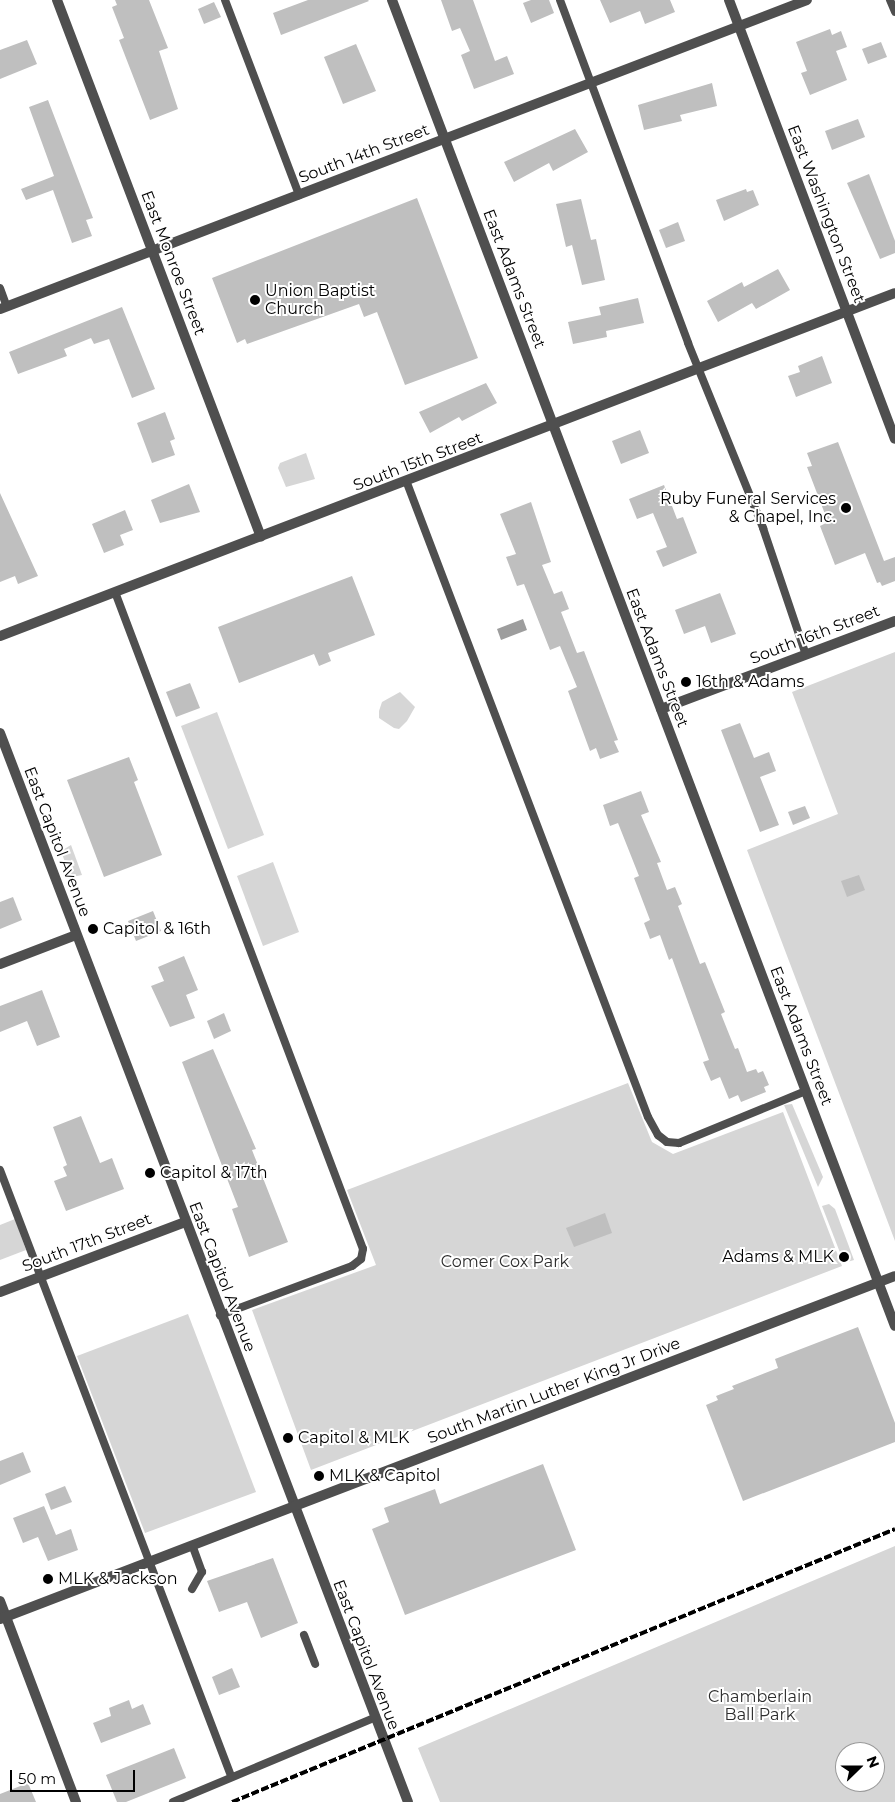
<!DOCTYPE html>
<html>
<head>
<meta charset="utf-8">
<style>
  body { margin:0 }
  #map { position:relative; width:895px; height:1802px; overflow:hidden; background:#fff; font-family:Montserrat,sans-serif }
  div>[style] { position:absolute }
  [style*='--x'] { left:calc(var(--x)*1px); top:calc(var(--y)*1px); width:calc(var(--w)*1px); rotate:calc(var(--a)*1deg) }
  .green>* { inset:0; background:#d6d6d6 }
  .water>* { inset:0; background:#9d9d9d }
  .building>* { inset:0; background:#bfbfbf }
  .service>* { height:8px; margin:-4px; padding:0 4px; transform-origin:4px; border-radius:4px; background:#4f4f4f }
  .minor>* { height:10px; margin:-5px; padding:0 5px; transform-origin:5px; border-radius:5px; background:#4f4f4f }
  .tertiary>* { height:10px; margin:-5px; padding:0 5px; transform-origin:5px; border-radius:5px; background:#4f4f4f }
  .rail>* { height:4px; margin-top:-2px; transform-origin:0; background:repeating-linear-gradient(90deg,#000 0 8px,transparent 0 10.5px) }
  .dots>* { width:14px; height:14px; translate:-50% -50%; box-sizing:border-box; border:2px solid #fff; border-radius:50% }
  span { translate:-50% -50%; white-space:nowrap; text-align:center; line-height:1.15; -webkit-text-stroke:4px #fff; paint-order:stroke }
  .street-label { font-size:16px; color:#000 }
  .poi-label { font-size:16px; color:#000 }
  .left { translate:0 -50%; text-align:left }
  .right { translate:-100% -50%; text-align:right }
  .park-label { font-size:16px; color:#2d2d2d }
  .north { position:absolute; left:835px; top:1742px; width:50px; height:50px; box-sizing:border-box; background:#fff; border:1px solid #999; border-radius:50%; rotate:68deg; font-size:14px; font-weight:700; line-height:20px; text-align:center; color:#000 }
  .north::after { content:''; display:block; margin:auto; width:18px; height:22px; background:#000; clip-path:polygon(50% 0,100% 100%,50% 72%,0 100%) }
  .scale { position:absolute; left:10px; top:1770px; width:125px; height:22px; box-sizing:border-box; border:2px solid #000; border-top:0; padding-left:6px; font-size:15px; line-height:18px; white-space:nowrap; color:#000; -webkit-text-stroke:4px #fff; paint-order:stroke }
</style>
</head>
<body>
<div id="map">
  <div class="green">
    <div style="clip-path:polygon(306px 453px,315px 479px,286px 487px,278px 468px,280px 463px)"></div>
    <div style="clip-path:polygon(895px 652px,895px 1241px,747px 850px,838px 814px,792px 692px)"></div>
    <div style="clip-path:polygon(400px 692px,415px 707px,407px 721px,399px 729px,394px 728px,379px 718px,379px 711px,382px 702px)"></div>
    <div style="clip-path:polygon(217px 712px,264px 835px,228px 849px,181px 726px)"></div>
    <div style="clip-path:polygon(71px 845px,82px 875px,77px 876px,70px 876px,61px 851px)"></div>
    <div style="clip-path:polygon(273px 862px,299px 932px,263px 946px,237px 876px)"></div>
    <div style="clip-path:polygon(628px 1083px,652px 1142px,673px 1154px,783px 1112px,842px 1266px,311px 1470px,252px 1310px,376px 1265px,347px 1190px)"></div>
    <div style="clip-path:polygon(792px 1104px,823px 1177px,818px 1187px,784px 1105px)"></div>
    <div style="clip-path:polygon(829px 1204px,835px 1209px,854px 1260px,844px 1263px,822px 1206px)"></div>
    <div style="clip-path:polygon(15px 1219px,26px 1250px,0 1260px,0 1225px)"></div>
    <div style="clip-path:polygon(188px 1314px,256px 1492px,145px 1533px,77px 1356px)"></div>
    <div style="clip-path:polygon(evenodd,895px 1546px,895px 1802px,440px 1802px,418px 1748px,895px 1546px,845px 1752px,875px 1752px,875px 1782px,845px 1782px,845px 1752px)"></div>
  </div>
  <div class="water">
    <div style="clip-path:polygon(523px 619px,527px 630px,501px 640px,497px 629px)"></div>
  </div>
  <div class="building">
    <div style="clip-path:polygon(115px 0,149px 0,168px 48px,159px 51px,178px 109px,150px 120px,119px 40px,124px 38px,112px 7px,117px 5px)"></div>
    <div style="clip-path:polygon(308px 0,368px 0,369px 1px,281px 35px,273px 13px)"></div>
    <div style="clip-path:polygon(441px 0,473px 0,495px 61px,507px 56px,514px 74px,474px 89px,461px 55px,470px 51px,460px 28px,452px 31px)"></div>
    <div style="clip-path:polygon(531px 0,549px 0,554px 13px,531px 23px,523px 3px)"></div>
    <div style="clip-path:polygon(600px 0,670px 0,675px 12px,645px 24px,640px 11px,610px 23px)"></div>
    <div style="clip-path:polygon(214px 2px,221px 17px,204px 24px,198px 9px)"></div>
    <div style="clip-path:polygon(830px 29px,832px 35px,841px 31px,847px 47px,836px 51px,847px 80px,810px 95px,801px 73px,807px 71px,796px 42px)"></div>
    <div style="clip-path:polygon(27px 40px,37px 64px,0 79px,0 50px)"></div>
    <div style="clip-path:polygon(881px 42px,887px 57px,868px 64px,862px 49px)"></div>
    <div style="clip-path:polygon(356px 44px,376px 91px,343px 104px,324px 57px)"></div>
    <div style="clip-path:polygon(712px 83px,717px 106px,680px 115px,682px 121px,644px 130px,638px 105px)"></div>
    <div style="clip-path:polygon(48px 100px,93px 218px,86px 220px,92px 236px,72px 243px,53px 190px,26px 200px,21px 189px,54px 176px,29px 107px)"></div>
    <div style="clip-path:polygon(858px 119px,865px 137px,832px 150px,825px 131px)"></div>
    <div style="clip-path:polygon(575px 129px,588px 152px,553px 171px,549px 163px,514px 182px,504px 162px)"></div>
    <div style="clip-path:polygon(869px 174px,895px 241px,895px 253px,880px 259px,847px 183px)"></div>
    <div style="clip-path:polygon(746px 189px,747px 192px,753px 190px,759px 205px,724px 221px,716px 200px)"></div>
    <div style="clip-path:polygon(417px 198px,478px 358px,405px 385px,377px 312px,364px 317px,359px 304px,247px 344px,245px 339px,237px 343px,212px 278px)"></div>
    <div style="clip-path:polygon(581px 199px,591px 240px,596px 239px,605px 280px,582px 285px,572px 245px,566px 247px,556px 204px)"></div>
    <div style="clip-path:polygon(678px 222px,685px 241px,666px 248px,659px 230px)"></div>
    <div style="clip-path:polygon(778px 269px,790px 290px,756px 309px,752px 303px,718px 322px,707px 301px,742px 282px,744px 287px)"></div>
    <div style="clip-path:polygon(638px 298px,644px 323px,606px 331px,607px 337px,573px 344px,568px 322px,601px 315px,599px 307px)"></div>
    <div style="clip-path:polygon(122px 307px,155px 389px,132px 398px,109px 339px,94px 344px,91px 338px,64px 349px,67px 356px,18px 374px,9px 352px)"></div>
    <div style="clip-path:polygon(822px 356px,832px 383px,796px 397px,788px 376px,800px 372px,798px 366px)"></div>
    <div style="clip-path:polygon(486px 383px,497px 403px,462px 421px,459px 417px,430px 433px,419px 412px)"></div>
    <div style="clip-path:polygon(165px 412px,175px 439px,170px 441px,175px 455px,152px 463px,137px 423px)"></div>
    <div style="clip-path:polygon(640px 430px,649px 453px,621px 464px,612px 441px)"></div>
    <div style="clip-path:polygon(838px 442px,884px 561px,895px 557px,895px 581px,882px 586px,880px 582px,877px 583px,865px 553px,835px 565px,820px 526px,828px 522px,807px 467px,812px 466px,807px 453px)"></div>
    <div style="clip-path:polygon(189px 484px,200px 512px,160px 523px,151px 500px)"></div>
    <div style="clip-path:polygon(664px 485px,677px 519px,683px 517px,697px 553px,663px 567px,656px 551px,667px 547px,653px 513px,637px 519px,629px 499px)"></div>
    <div style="clip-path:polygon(0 493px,38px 576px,18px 584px,15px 576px,0 582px)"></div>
    <div style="clip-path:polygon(531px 502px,551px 562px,542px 565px,554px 594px,562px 591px,569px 609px,561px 612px,577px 653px,584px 651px,618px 740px,614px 741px,619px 752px,600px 759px,596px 748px,590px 751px,568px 691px,577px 687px,560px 646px,550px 650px,524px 584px,517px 586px,506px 557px,516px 554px,500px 514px)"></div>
    <div style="clip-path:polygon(125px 510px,133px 530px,120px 535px,124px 545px,104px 553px,92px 524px)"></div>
    <div style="clip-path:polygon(352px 576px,375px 635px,328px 653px,331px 661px,319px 666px,314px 654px,239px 683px,218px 627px)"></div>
    <div style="clip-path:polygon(720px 593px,736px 634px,711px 643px,705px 626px,684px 634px,675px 610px)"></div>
    <div style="clip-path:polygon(190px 683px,200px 708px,176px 717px,166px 692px)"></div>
    <div style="clip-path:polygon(740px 723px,754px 758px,769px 752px,776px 771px,760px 777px,779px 825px,760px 832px,721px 730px)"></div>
    <div style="clip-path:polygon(129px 757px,138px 780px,134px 782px,162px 855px,104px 877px,67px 780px)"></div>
    <div style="clip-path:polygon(641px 791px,649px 812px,641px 815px,661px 862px,657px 863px,667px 890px,675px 887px,682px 904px,678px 906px,700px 964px,705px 962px,725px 1012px,721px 1014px,735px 1049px,738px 1048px,747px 1072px,756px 1069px,758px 1073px,763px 1071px,769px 1085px,764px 1087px,766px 1092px,741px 1102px,738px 1095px,729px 1099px,720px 1077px,711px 1081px,703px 1062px,709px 1060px,672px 958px,669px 960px,660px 935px,650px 939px,644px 923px,650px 920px,634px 878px,639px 876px,618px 823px,610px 826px,603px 805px)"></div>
    <div style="clip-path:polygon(805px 806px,810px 818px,793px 825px,788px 812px)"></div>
    <div style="clip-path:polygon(859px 875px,865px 890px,847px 897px,841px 881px)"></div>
    <div style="clip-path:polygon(13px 897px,22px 920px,0 929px,0 902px)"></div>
    <div style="clip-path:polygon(153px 911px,161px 931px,136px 941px,128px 921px)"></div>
    <div style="clip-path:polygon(184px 956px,198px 990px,186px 995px,195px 1018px,170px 1027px,151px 986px,164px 981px,158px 967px)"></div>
    <div style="clip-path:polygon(42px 990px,60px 1037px,37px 1046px,27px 1021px,0 1032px,0 1006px)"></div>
    <div style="clip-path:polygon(224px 1013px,231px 1031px,214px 1039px,207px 1021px)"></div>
    <div style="clip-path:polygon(213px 1049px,256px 1149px,252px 1150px,288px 1242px,249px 1257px,232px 1209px,238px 1207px,182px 1062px)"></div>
    <div style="clip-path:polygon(81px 1116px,100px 1163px,112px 1158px,124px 1189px,66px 1211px,54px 1181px,67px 1176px,63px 1167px,67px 1165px,53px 1127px)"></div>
    <div style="clip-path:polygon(605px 1213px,612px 1233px,574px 1247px,566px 1228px)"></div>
    <div style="clip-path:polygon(858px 1327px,895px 1423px,895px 1442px,743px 1501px,706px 1405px,718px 1400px,716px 1396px,734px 1389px,732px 1386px,778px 1368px,775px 1359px)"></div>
    <div style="clip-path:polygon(23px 1452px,31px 1472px,0 1485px,0 1461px)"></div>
    <div style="clip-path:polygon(543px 1464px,576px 1550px,405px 1615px,372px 1529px,389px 1522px,384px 1508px,435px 1489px,440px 1504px)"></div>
    <div style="clip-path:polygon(65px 1486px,72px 1502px,51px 1510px,45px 1494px)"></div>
    <div style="clip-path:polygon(44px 1506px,56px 1535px,71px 1529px,78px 1550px,48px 1561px,38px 1537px,23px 1543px,13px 1518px)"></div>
    <div style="clip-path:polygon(273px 1558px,298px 1623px,261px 1638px,247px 1602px,219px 1612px,207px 1581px)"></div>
    <div style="clip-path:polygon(232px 1668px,240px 1687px,219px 1695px,212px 1677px)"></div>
    <div style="clip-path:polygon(129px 1700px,132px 1709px,143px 1704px,151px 1724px,101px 1743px,93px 1723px,111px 1716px,109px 1708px)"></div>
    <div style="clip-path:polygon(174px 1748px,186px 1778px,126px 1802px,117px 1802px,106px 1775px)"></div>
    <div style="clip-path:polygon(28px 1783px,36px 1802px,0 1802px,0 1794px)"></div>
  </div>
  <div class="service">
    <div style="--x:225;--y:0;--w:209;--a:69.2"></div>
    <div style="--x:560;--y:0;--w:366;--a:69.5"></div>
    <div style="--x:688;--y:343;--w:200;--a:67.9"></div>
    <div style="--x:763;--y:528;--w:134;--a:71.3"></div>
    <div style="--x:890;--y:0;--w:13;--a:67"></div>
    <div style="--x:0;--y:288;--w:20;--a:70"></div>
    <div style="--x:407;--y:483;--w:678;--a:69.19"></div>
    <div style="--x:648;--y:1117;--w:21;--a:61"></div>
    <div style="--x:658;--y:1135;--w:11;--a:38"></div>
    <div style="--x:667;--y:1142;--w:12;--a:5"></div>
    <div style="--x:679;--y:1143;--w:137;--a:-22.3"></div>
    <div style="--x:115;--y:592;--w:702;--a:69.32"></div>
    <div style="--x:363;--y:1249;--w:10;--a:101"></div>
    <div style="--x:361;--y:1259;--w:11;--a:142"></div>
    <div style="--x:352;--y:1266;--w:141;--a:159.6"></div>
    <div style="--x:0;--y:1170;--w:649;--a:69.13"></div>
    <div style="--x:192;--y:1589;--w:20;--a:-60"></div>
    <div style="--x:202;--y:1572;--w:27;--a:-110"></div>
    <div style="--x:304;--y:1635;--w:31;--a:69"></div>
    <div style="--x:173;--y:1802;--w:218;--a:-22.7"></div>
  </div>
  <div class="minor">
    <div style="--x:57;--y:0;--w:574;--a:69.2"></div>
    <div style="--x:392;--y:0;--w:1418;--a:69.23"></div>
    <div style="--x:729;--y:0;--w:469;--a:69.3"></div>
    <div style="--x:0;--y:309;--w:864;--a:-20.95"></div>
    <div style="--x:0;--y:636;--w:958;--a:-20.97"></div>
    <div style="--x:661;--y:709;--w:250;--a:-20.6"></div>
    <div style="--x:0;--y:733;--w:1144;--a:69.11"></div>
    <div style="--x:0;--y:964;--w:81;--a:-20.9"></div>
    <div style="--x:0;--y:1292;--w:198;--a:-20.7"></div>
    <div style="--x:0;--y:1601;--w:215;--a:69.3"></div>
  </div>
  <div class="tertiary">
    <div style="--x:0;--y:1619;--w:958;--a:-20.97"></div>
  </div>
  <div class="rail">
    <div style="--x:232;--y:1802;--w:717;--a:-22.38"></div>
  </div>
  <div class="dots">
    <div style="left:255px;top:300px;background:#000"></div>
    <div style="left:846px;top:508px;background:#000"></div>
    <div style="left:686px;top:682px;background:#000"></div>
    <div style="left:93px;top:929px;background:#000"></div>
    <div style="left:150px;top:1173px;background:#000"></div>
    <div style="left:844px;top:1257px;background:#000"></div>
    <div style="left:288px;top:1438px;background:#000"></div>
    <div style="left:319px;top:1476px;background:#000"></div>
    <div style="left:48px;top:1579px;background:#000"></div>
  </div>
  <div class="street-label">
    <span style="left:364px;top:154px;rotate:-21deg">South 14th Street</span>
    <span style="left:826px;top:214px;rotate:69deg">East Washington Street</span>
    <span style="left:173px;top:263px;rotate:69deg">East Monroe Street</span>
    <span style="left:514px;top:279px;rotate:69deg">East Adams Street</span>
    <span style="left:418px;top:462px;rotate:-21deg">South 15th Street</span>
    <span style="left:815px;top:635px;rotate:-21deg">South 16th Street</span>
    <span style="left:657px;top:658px;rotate:69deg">East Adams Street</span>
    <span style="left:57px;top:842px;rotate:69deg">East Capitol Avenue</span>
    <span style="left:801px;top:1036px;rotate:69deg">East Adams Street</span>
    <span style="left:87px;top:1243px;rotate:-21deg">South 17th Street</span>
    <span style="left:222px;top:1277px;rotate:69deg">East Capitol Avenue</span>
    <span style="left:554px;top:1391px;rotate:-21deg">South Martin Luther King Jr Drive</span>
    <span style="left:366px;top:1655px;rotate:69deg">East Capitol Avenue</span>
  </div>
  <div class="poi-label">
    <span class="left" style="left:265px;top:300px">Union Baptist<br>Church</span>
    <span class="right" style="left:836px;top:508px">Ruby Funeral Services<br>&amp; Chapel, Inc.</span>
    <span class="left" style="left:696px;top:682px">16th &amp; Adams</span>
    <span class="left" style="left:103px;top:929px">Capitol &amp; 16th</span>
    <span class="left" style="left:160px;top:1173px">Capitol &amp; 17th</span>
    <span class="right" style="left:834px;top:1257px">Adams &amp; MLK</span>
    <span class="left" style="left:298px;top:1438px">Capitol &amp; MLK</span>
    <span class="left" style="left:329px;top:1476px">MLK &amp; Capitol</span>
    <span class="left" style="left:58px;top:1579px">MLK &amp; Jackson</span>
  </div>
  <div class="park-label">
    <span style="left:505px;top:1262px">Comer Cox Park</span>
    <span style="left:760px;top:1706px">Chamberlain<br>Ball Park</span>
  </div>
  <div class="north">N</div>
  <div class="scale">50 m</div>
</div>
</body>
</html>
